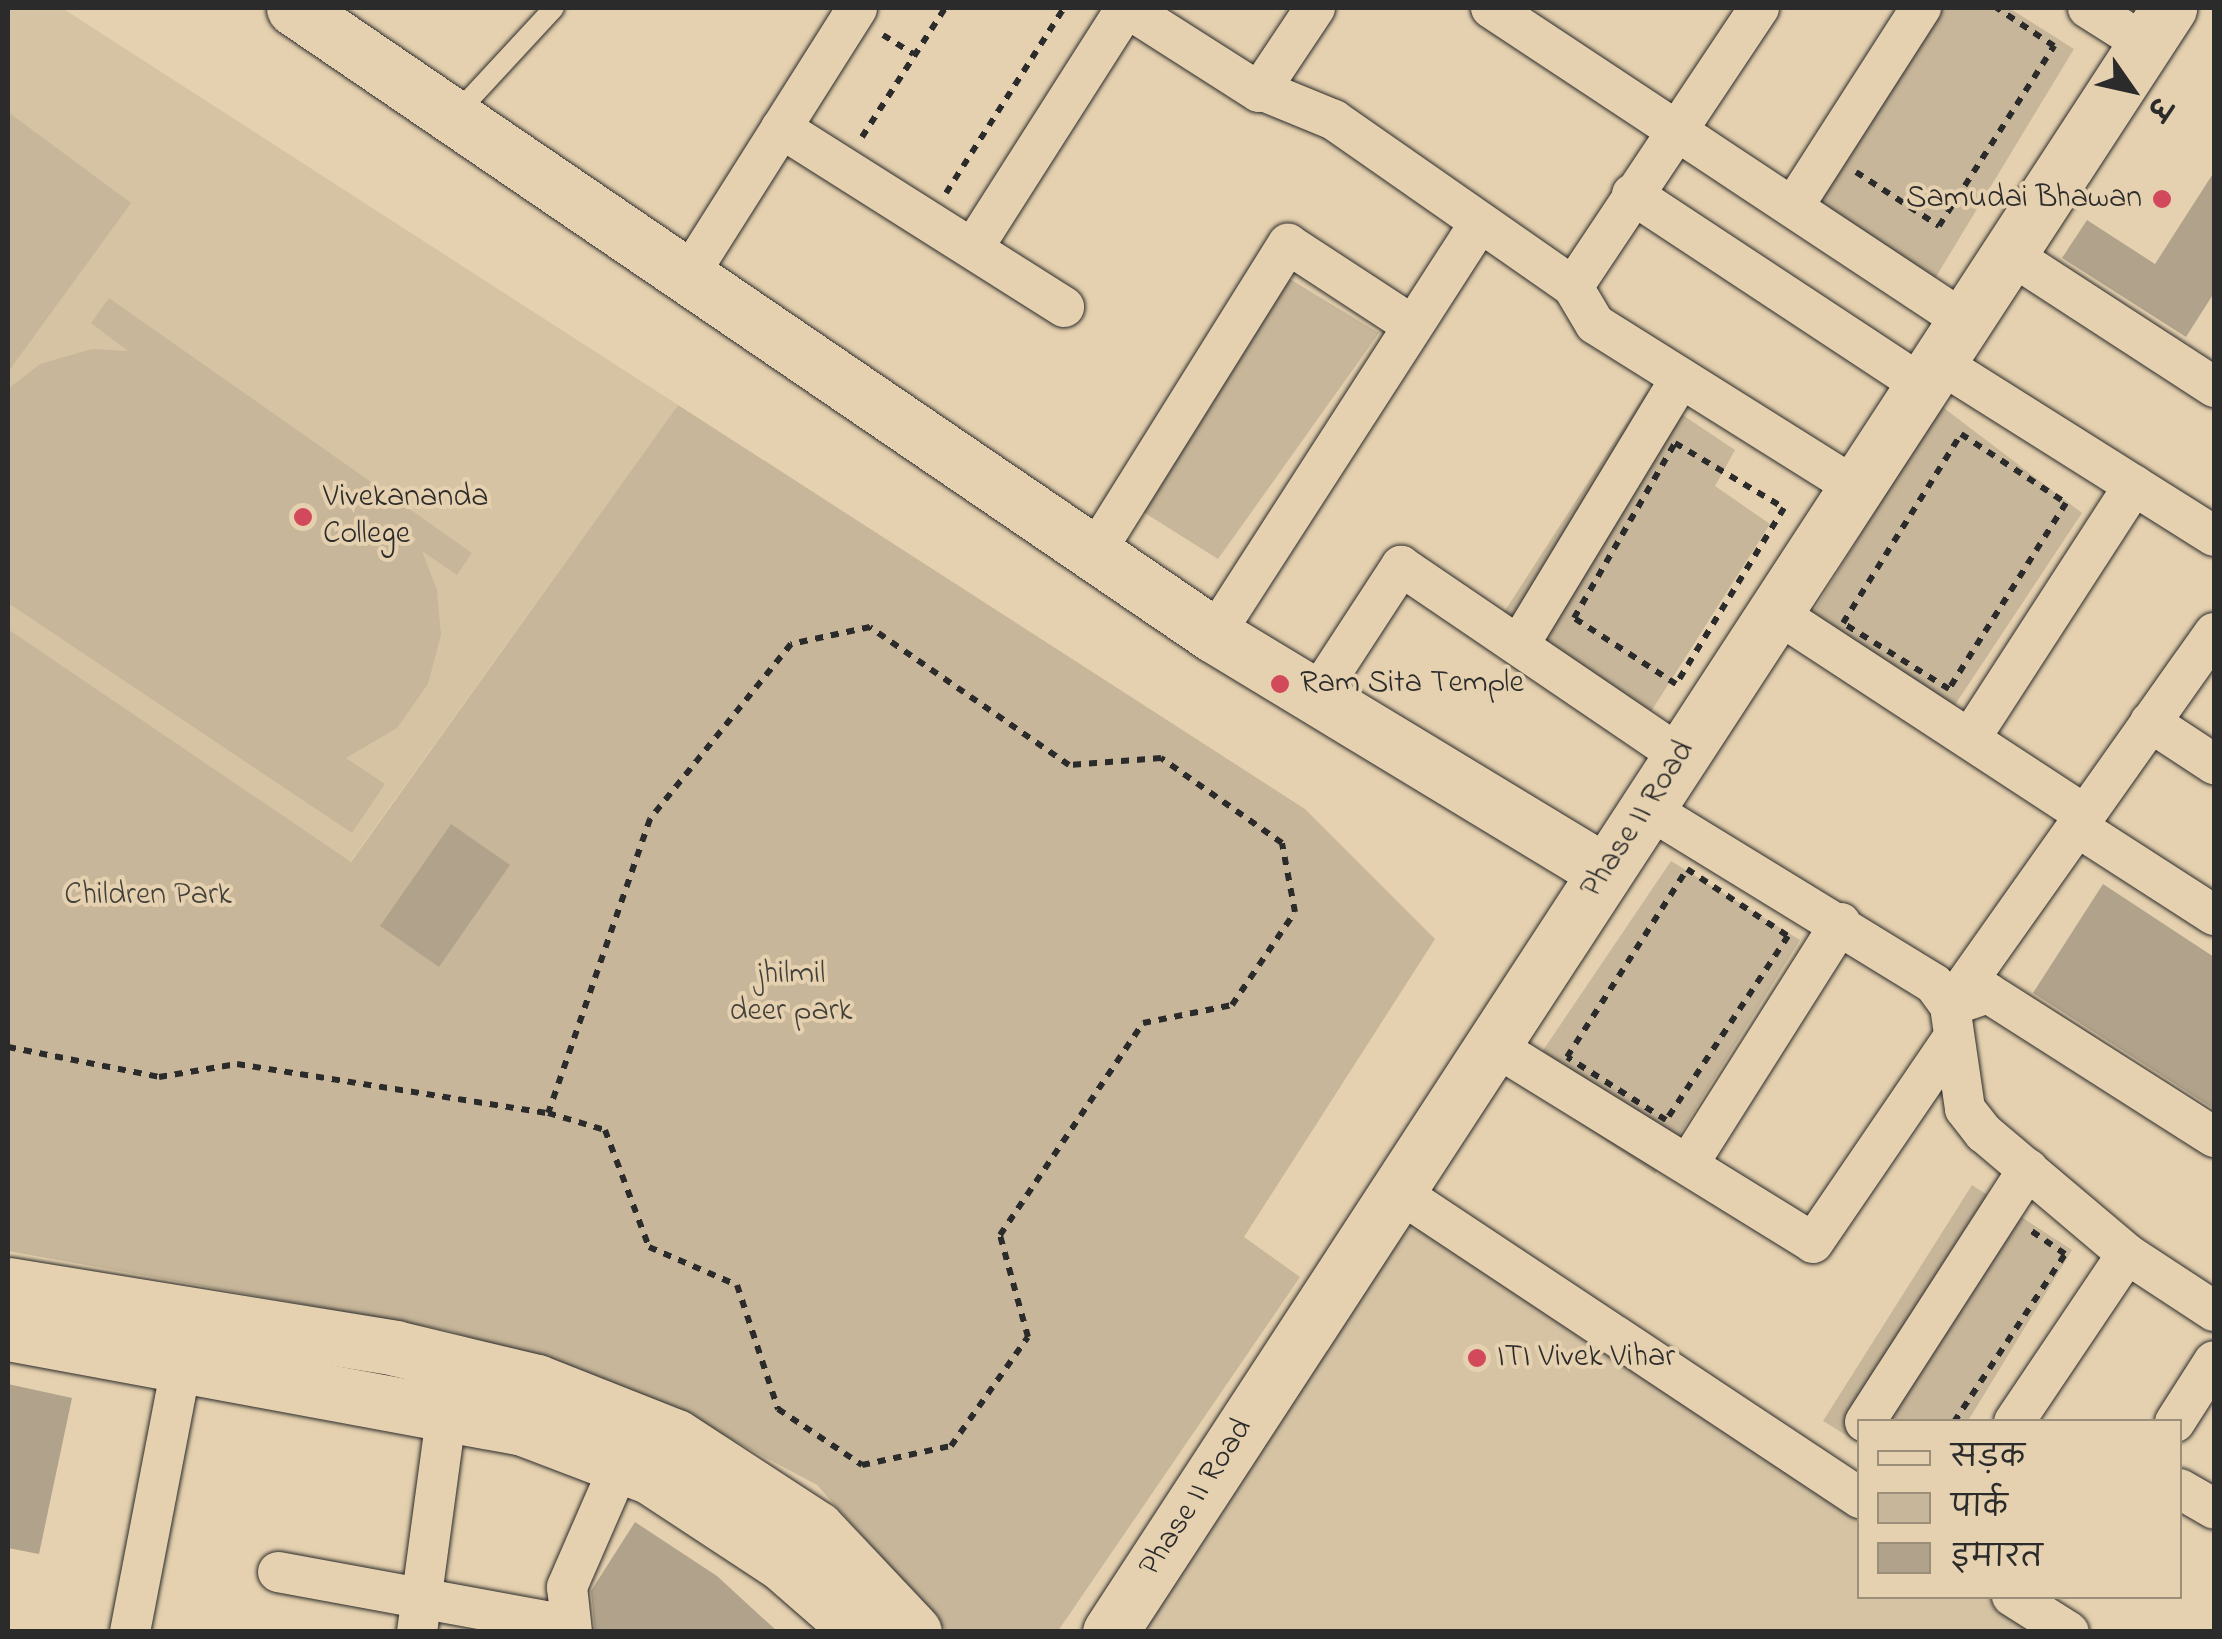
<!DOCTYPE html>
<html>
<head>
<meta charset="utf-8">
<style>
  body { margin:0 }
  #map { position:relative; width:2222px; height:1639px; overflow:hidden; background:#e5d1af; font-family:"Indie Flower","Playpen Sans Deva",sans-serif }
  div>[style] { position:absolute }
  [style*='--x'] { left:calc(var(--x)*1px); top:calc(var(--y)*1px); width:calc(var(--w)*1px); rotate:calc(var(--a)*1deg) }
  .built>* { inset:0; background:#d5c3a4 }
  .green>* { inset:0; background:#c7b699 }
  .building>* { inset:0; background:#b1a38b }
  .path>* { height:6px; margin-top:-3px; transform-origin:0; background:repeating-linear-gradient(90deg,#2b2b2b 0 8px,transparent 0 16px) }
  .roads { filter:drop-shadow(0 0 2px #2b2b2b) drop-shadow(0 0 2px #2b2b2b) }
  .lane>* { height:20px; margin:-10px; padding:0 10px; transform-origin:10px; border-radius:10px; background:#e5d1af }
  .street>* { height:40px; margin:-20px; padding:0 20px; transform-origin:20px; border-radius:20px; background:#e5d1af }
  .secondary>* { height:55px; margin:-27.5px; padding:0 27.5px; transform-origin:27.5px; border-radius:27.5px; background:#e5d1af }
  .dots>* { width:28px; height:28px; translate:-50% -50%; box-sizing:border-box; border:5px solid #e5d1af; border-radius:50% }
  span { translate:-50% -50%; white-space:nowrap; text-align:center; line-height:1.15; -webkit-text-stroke:8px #e5d1af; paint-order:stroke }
  .poi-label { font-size:32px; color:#2b2b2b }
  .right { translate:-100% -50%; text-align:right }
  .left { translate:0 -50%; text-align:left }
  .street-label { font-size:32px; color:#2b2b2b }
  .park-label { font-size:32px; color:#42403c }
  .frame { position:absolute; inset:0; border:10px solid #2b2b2b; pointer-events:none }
  .legend { position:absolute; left:1857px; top:1419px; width:325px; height:180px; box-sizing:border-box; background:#e5d1af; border:2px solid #9b8f7a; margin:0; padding:12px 18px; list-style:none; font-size:30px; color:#2b2b2b }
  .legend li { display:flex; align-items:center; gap:20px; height:50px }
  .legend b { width:50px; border:2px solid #9b8f7a }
  .north { position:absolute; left:2082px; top:40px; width:100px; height:100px; -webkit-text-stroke:8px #e5d1af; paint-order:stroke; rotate:124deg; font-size:28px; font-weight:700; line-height:40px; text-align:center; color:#2b2b2b }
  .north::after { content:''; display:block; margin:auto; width:35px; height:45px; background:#2b2b2b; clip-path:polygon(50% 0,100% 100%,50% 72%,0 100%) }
</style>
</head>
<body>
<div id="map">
  <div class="built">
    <div style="clip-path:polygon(8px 8px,62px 8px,678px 405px,350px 862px,8px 629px)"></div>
    <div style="clip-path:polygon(1420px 1212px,1859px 1505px,1860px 1596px,1997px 1597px,2050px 1632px,1119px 1632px)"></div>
  </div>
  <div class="green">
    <div style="clip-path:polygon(1900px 8px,2009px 8px,2074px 49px,1928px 290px,1786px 190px)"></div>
    <div style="clip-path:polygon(8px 112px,131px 203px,8px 372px)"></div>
    <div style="clip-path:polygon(1255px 258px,1379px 333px,1218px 559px,1113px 493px)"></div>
    <div style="clip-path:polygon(109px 298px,472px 553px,457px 575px,422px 551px,437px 590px,441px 635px,428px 684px,397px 728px,346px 758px,385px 784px,352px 833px,8px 603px,8px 389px,40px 364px,92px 349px,128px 351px,91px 323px)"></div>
    <div style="clip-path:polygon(1647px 391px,1735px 450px,1715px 486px,1770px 524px,1645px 721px,1497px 623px)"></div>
    <div style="clip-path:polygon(678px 405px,1305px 809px,1435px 939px,1244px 1237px,1300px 1277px,1058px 1631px,947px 1631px,817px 1485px,699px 1422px,451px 1331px,8px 1251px,8px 629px,351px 862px)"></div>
    <div style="clip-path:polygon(1940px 405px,2082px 513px,1933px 738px,1796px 640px)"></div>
    <div style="clip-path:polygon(1671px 861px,1800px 940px,1655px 1174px,1521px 1083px)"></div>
    <div style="clip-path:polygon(1972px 1185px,2072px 1250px,1968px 1421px,1860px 1422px,1859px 1443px,1823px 1421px)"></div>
  </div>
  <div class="building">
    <div style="clip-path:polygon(2214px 172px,2214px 293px,2186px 337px,2062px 258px,2087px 220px,2155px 264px)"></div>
    <div style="clip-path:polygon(451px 824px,510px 865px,439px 967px,380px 926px)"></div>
    <div style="clip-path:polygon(2103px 884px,2214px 957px,2214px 1109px,2033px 993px)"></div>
    <div style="clip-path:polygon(8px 1384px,72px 1398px,39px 1554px,8px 1548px)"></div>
    <div style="clip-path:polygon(635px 1522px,717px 1576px,778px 1632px,595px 1632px,591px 1591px)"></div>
  </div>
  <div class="path">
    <div style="--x:883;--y:35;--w:36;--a:32"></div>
    <div style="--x:862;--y:137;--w:153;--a:-57.2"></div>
    <div style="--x:1856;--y:172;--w:99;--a:33"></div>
    <div style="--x:1939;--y:226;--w:214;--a:-57.4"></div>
    <div style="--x:2054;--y:46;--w:69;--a:-146.3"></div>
    <div style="--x:946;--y:193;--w:219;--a:-57.5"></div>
    <div style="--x:1961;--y:434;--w:126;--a:33.3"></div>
    <div style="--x:2066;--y:503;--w:220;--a:122.2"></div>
    <div style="--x:1949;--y:689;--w:125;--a:-148.1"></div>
    <div style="--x:1843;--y:623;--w:223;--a:-58"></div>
    <div style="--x:1675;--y:443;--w:127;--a:30.8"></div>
    <div style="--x:1784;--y:508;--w:206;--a:121.5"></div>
    <div style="--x:1676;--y:684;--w:121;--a:-147.1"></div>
    <div style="--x:1574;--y:618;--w:202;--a:-60"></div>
    <div style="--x:1687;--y:869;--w:121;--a:33.6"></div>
    <div style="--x:1788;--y:936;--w:221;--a:123.5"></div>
    <div style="--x:1666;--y:1120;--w:117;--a:-147.5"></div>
    <div style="--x:1567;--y:1057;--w:223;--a:-57.4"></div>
    <div style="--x:8;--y:1047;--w:154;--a:11.2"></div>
    <div style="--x:159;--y:1077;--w:79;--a:-9.5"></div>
    <div style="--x:237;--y:1064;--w:315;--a:9"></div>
    <div style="--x:548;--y:1113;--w:59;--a:16.6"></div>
    <div style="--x:605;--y:1130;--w:125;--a:69.4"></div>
    <div style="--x:649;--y:1247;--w:96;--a:23.4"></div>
    <div style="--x:737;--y:1285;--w:131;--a:71.7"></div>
    <div style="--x:778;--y:1409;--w:101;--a:33.7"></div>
    <div style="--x:862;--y:1465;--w:91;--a:-12.1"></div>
    <div style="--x:951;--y:1446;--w:133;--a:-54.8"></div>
    <div style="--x:1028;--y:1337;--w:106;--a:-105.4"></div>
    <div style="--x:1000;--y:1235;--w:256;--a:-56"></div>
    <div style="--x:1143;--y:1023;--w:91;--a:-11.4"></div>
    <div style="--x:1232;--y:1005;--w:112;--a:-55.9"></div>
    <div style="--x:1295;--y:912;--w:70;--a:-100.7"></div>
    <div style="--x:1282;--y:843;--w:148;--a:-144.9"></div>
    <div style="--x:1161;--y:758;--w:92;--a:175.6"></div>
    <div style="--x:1069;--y:765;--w:242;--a:-145.3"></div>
    <div style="--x:870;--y:627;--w:81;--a:167.9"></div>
    <div style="--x:791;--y:644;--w:225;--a:128.9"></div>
    <div style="--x:650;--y:819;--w:311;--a:109.1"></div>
    <div style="--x:1954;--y:1422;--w:201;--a:-56.5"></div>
    <div style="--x:2065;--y:1254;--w:42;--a:-145.6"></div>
  </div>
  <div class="roads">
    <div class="lane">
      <div style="--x:454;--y:116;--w:147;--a:-47.2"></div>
    </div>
    <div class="street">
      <div style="--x:1127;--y:8;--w:156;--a:32.5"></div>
      <div style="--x:1259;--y:92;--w:101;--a:-56.3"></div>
      <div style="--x:1491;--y:8;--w:567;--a:33.49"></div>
      <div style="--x:1759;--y:8;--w:335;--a:123.7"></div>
      <div style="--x:1573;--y:287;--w:43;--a:59.3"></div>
      <div style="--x:1595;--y:324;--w:308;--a:32.1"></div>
      <div style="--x:2088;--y:8;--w:67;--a:32.3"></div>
      <div style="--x:1261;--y:90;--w:79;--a:22.3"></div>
      <div style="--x:1334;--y:120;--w:292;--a:34.9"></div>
      <div style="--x:781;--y:128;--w:335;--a:32.3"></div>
      <div style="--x:1632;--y:194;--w:347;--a:33.4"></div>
      <div style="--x:1793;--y:207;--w:237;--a:-57.3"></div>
      <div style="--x:973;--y:248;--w:285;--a:-57.5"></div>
      <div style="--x:2008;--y:253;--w:246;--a:33"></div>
      <div style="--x:686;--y:279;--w:320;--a:-57.7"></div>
      <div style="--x:1938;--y:362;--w:326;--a:32.2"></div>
      <div style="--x:1094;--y:554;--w:366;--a:-58"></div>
      <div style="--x:1288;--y:244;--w:148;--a:33.2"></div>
      <div style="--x:1775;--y:612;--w:369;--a:33.2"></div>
      <div style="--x:1214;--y:635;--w:491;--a:-57.2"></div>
      <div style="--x:1519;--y:645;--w:312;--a:-58.8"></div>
      <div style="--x:1315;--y:698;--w:158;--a:-56.9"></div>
      <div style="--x:1401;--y:566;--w:338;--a:34.2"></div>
      <div style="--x:2150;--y:722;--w:77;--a:33.3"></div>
      <div style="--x:1971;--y:737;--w:300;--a:-57.1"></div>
      <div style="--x:1647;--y:808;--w:337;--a:31.5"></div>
      <div style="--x:1934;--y:984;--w:27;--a:54"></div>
      <div style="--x:1950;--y:1006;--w:104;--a:81.7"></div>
      <div style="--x:1965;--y:1109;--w:31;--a:52"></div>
      <div style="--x:1984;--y:1133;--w:187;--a:40.2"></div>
      <div style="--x:2127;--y:1254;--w:104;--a:33.2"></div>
      <div style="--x:2084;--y:814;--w:16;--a:97"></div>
      <div style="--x:2082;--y:830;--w:157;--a:32.8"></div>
      <div style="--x:1950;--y:1006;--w:457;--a:-54.7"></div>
      <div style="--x:1950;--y:1006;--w:40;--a:-18.9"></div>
      <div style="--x:1988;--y:993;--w:268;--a:32.5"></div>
      <div style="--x:1493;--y:1045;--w:376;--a:31.7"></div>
      <div style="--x:1813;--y:1243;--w:247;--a:-55.7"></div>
      <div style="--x:1689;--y:1163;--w:284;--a:-57.7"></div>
      <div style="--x:1397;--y:1191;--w:556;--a:33.55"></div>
      <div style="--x:1865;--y:1422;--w:301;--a:-57.2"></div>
      <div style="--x:2014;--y:1422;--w:202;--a:-56.1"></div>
      <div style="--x:2175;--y:1422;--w:72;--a:-57.4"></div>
      <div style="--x:2180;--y:1489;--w:39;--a:30"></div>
      <div style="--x:278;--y:1572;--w:295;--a:10.4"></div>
      <div style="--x:2012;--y:1596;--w:67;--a:32.3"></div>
      <div style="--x:130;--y:1632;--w:296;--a:-79.1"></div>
      <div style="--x:417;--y:1632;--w:223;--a:-82.3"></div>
      <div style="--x:572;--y:1632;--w:45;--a:-96.3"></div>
      <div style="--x:567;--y:1587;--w:133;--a:-66.5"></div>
    </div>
    <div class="secondary">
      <div style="--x:294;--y:8;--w:1113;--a:34.28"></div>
      <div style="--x:1214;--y:635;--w:457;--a:31.2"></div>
      <div style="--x:8;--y:1285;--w:392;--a:9.2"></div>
      <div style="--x:395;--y:1348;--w:146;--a:13.5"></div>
      <div style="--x:537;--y:1382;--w:149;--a:21.6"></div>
      <div style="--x:676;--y:1437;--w:168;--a:33.1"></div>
      <div style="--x:817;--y:1529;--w:141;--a:46.7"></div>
      <div style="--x:8;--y:1333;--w:524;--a:10.45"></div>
      <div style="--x:523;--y:1428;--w:137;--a:20.9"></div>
      <div style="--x:651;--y:1477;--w:157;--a:33.3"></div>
      <div style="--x:782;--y:1563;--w:105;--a:41.1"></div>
      <div style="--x:1110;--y:1632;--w:1939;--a:-56.89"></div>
    </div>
  </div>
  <div class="dots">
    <div style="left:2162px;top:199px;background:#d1495b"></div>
    <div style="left:303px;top:517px;background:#d1495b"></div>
    <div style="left:1280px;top:684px;background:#d1495b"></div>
    <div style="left:1477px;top:1358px;background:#d1495b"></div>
  </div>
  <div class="poi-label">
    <span class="right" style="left:2142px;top:199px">Samudai Bhawan</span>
    <span class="left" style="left:323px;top:517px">Vivekananda<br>College</span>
    <span class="left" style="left:1300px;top:684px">Ram Sita Temple</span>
    <span class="left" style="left:1497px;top:1358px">ITI Vivek Vihar</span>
  </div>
  <div class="street-label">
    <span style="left:1639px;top:820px;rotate:-57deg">Phase II Road</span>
    <span style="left:1197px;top:1498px;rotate:-57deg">Phase II Road</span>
  </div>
  <div class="park-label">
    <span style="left:148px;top:896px">Children Park</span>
    <span style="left:791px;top:994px">jhilmil<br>deer park</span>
  </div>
  <div class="frame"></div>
  <ul class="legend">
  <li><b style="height:12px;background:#e5d1af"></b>सड़क</li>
  <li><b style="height:28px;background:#c7b699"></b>पार्क</li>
  <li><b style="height:28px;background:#b1a38b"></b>इमारत</li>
  </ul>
  <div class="north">उ</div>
</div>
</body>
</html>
